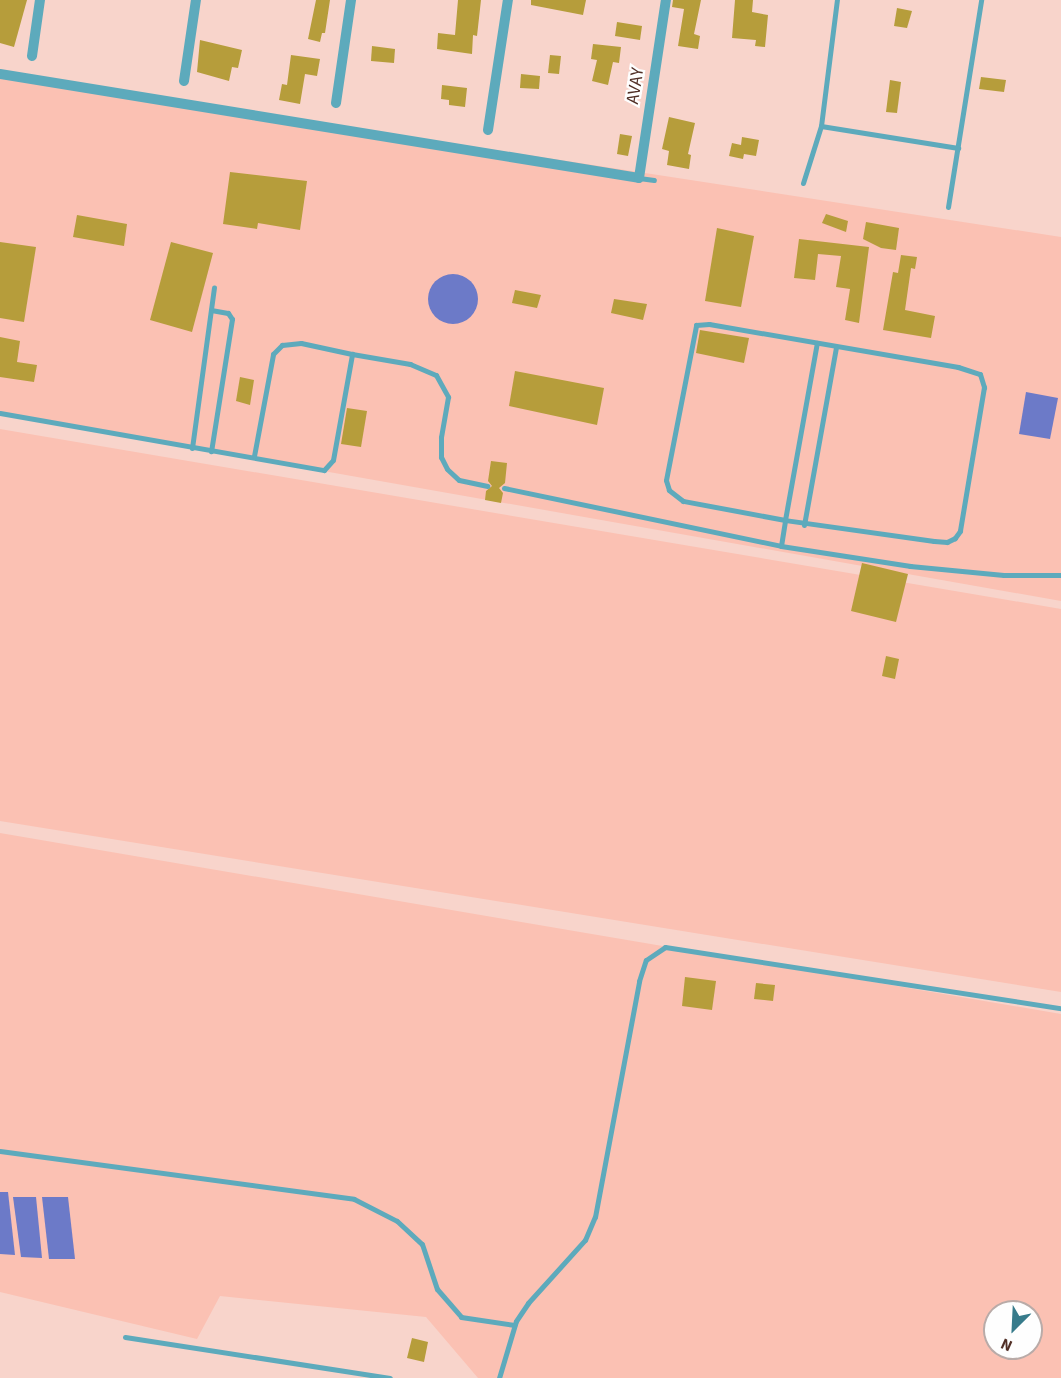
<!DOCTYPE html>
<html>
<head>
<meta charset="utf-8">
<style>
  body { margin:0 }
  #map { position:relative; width:1061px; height:1378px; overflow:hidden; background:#f8d4cb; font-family:"Source Sans 3",sans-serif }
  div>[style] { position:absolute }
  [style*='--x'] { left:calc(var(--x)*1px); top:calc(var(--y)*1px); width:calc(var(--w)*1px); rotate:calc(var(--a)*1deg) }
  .built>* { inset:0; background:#fbc1b3 }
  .water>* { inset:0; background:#6c7ac8 }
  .round { border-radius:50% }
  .building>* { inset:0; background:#b69d3b }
  .lane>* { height:5px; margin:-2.5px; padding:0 2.5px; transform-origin:2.5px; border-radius:2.5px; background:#5daabc }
  .street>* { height:10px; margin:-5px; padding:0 5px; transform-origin:5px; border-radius:5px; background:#5daabc }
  span { translate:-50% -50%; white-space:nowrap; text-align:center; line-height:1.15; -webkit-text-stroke:4.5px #fefefe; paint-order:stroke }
  .street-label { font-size:18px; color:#512f26 }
  .north { position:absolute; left:983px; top:1300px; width:60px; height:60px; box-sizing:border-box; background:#fefefe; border:2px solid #b9aba8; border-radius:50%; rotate:204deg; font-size:16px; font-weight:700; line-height:24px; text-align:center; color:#512f26 }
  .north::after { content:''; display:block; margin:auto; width:21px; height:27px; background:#377b8b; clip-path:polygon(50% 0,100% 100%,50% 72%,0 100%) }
</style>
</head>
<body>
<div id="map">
  <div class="built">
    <div style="clip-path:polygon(0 74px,1061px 237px,1061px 601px,0 414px)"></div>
    <div style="clip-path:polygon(0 429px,1061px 609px,1061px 992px,0 821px)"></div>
    <div style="clip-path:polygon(evenodd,0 833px,1061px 1014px,1061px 1378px,478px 1378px,426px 1317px,220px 1296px,197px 1339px,0 1292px,0 833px,995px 1312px,1031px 1312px,1031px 1348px,995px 1348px,995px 1312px)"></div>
  </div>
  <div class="water">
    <div class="round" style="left:428px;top:274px;width:50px;height:50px"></div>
    <div style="clip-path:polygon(1026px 392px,1058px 398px,1050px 439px,1019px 434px)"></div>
    <div style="clip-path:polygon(0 1192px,8px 1192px,15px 1255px,0 1254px)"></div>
    <div style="clip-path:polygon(13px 1197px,36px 1197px,42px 1258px,21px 1257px)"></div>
    <div style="clip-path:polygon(42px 1197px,68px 1197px,75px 1259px,49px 1259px)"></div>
  </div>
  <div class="building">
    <div style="clip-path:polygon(0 0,27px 0,14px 47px,0 43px)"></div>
    <div style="clip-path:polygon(316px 0,330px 0,325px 33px,322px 33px,320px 42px,308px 39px)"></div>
    <div style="clip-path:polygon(458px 0,481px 0,477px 36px,473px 35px,472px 54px,437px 49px,438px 33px,455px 35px)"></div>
    <div style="clip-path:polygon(531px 0,586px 0,583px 15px,531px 5px)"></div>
    <div style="clip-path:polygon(673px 0,701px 0,694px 34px,700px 36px,698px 49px,678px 46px,684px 9px,672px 7px)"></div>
    <div style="clip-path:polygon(735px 0,753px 0,752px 12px,768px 15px,765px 47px,755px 46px,756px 40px,732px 38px)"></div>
    <div style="clip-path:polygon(897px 8px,912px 11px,907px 28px,894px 26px)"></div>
    <div style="clip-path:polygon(617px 22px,642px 26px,640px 40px,615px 36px)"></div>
    <div style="clip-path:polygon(200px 40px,242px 50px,238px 68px,232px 67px,229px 81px,197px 72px)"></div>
    <div style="clip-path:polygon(593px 44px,621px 47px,619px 63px,613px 62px,608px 85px,592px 81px,597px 60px,591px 59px)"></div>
    <div style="clip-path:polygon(372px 46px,395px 49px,394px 63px,371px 61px)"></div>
    <div style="clip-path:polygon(291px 55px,320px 59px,317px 76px,305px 74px,300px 104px,279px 100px,282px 84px,287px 85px)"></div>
    <div style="clip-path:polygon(550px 55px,561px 56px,559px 74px,548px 73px)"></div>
    <div style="clip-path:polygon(521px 74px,540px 76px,539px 89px,520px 88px)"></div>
    <div style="clip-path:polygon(981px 77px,1006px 80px,1004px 92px,979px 89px)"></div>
    <div style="clip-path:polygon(890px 80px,901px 82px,897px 113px,886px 112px)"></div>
    <div style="clip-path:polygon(442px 85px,467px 88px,465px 107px,449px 105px,449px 100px,441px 99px)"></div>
    <div style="clip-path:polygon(669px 117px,695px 123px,688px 154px,691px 155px,689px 169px,667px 165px,669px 151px,662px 149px)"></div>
    <div style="clip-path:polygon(620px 134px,632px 136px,628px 156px,617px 154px)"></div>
    <div style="clip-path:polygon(742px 137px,759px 140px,756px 156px,744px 154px,743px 159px,729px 156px,732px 143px,741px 145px)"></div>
    <div style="clip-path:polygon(230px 172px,307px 181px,300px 230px,258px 223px,257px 229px,223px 224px)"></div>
    <div style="clip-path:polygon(826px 214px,848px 221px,846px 232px,822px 223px)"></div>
    <div style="clip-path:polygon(77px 215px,127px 224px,124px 246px,73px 237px)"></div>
    <div style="clip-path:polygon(866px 222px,899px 228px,896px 250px,881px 248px,863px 239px)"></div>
    <div style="clip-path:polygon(717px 228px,754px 236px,741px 307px,705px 301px)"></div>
    <div style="clip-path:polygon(799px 239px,869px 247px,859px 323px,845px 320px,850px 289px,836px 287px,841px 256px,818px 254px,815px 280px,794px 278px)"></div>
    <div style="clip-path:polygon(0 242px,36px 247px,24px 322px,0 318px)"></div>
    <div style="clip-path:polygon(171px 242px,213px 253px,192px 332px,150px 320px)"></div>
    <div style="clip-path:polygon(901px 255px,917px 257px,915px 269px,911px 268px,905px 310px,935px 316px,931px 338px,883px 330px,893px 272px,898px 273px)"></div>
    <div style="clip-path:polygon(515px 290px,541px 295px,537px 308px,512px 303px)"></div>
    <div style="clip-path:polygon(614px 299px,647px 304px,643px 320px,611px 313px)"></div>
    <div style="clip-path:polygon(700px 330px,749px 338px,744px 363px,696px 353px)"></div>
    <div style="clip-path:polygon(0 337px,20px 341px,17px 362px,37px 365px,34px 382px,0 377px)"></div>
    <div style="clip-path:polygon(515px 371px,604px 388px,597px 425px,509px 406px)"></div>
    <div style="clip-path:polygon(240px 377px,254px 380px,250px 405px,236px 401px)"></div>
    <div style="clip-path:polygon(347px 408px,367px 411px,361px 447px,341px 444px)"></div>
    <div style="clip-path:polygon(491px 461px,507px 463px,505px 483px,499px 488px,503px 493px,501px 503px,485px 500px,486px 491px,492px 486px,488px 481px)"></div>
    <div style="clip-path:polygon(862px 563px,908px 574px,896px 622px,851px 611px)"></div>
    <div style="clip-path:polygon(886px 656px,899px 659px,895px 679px,882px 676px)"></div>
    <div style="clip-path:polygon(685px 977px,716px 981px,712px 1010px,682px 1006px)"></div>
    <div style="clip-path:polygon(756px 983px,775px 985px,773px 1001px,754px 999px)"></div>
    <div style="clip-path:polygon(412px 1338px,428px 1342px,424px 1362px,407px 1358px)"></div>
  </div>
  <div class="lane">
    <div style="--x:821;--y:126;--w:139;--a:9.1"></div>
    <div style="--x:639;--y:178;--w:15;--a:8"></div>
    <div style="--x:803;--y:183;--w:60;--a:-72.5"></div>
    <div style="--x:821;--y:126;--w:127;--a:-82.8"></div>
    <div style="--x:948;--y:207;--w:210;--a:-80.9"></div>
    <div style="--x:211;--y:310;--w:17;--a:10"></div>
    <div style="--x:228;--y:313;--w:7;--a:56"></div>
    <div style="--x:232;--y:319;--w:134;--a:99"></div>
    <div style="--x:0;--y:413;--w:329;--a:10"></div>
    <div style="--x:324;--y:470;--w:13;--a:-48"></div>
    <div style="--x:333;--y:460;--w:108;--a:-79.8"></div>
    <div style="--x:352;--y:354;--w:59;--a:9.8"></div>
    <div style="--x:410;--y:364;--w:28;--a:23"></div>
    <div style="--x:436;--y:375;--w:25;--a:61"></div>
    <div style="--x:448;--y:397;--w:41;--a:99.9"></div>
    <div style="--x:441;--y:437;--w:20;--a:90"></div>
    <div style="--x:441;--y:457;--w:13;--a:63"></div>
    <div style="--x:447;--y:469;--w:16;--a:43"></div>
    <div style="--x:459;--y:480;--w:29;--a:12"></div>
    <div style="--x:192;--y:448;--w:162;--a:-82.2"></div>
    <div style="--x:254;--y:456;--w:104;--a:-79.4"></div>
    <div style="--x:273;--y:354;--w:13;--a:-45"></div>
    <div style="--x:282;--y:345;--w:19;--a:-6"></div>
    <div style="--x:301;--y:343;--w:52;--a:12.2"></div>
    <div style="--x:504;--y:488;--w:283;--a:11.8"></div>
    <div style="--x:781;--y:546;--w:131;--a:8.8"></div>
    <div style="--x:910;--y:566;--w:94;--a:5.5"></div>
    <div style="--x:1004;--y:575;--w:57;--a:0"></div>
    <div style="--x:804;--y:525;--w:181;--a:-79.8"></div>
    <div style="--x:781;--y:546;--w:26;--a:-81"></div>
    <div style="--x:785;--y:520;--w:104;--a:-169.4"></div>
    <div style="--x:683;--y:501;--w:18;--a:-142"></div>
    <div style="--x:669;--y:490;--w:10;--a:-107"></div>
    <div style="--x:666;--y:480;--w:158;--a:-79"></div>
    <div style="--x:696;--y:325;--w:13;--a:-4"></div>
    <div style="--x:709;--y:324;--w:253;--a:9.8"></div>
    <div style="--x:958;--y:367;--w:23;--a:18"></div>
    <div style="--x:980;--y:374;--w:14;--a:73"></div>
    <div style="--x:984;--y:387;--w:146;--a:99.5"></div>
    <div style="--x:960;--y:531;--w:9;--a:126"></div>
    <div style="--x:955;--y:538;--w:9;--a:153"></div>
    <div style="--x:947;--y:542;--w:13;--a:-176"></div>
    <div style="--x:934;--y:541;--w:150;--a:-172"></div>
    <div style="--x:785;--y:520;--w:180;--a:-79.8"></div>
    <div style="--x:0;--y:1151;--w:357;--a:7.7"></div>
    <div style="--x:354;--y:1199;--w:48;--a:27.1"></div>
    <div style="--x:397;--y:1221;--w:34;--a:43"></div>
    <div style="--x:422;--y:1244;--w:47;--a:71.6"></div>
    <div style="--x:437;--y:1289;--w:37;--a:49"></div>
    <div style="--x:461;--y:1317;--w:54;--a:8.6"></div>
    <div style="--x:125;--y:1337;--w:268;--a:8.8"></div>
    <div style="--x:499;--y:1378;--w:59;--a:-73.4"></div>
    <div style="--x:516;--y:1321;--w:22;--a:-56"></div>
    <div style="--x:528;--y:1303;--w:85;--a:-47.9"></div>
    <div style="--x:585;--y:1240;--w:25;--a:-67"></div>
    <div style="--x:595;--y:1217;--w:240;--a:-79.4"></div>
    <div style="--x:639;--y:981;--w:22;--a:-72"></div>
    <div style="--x:646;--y:960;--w:23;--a:-34"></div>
    <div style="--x:665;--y:947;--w:401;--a:8.8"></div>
  </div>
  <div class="street">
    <div style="--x:32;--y:56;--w:57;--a:-81.9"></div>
    <div style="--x:0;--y:74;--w:647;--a:9.24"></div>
    <div style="--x:639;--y:178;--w:180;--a:-81.4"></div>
    <div style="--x:184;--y:81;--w:82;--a:-81.6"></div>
    <div style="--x:336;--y:103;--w:104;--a:-81.7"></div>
    <div style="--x:488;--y:130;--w:132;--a:-81.3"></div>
  </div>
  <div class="street-label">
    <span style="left:636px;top:86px;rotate:-81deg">AVAY</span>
  </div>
  <div class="north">N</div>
</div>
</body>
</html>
